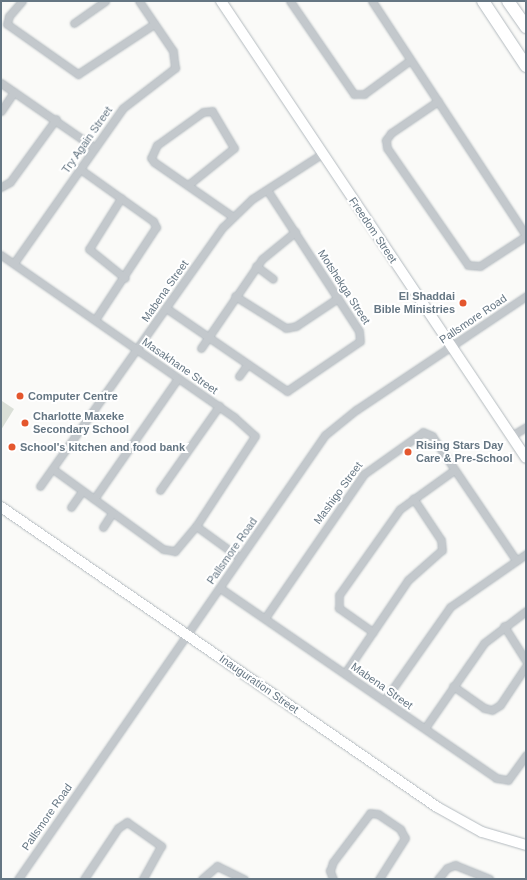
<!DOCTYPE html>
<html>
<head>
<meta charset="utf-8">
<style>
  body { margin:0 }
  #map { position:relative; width:527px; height:880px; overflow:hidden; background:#fafaf8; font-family:Arial,sans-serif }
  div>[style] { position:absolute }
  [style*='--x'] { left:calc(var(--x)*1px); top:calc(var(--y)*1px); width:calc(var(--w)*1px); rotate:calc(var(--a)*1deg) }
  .green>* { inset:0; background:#dadfd7 }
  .roads { filter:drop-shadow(0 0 1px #b3babf) drop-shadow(0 0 1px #b3babf) }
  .street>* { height:7px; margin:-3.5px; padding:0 3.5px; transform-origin:3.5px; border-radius:3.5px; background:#c3c8cc }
  .secondary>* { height:10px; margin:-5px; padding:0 5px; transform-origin:5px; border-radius:5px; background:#fff }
  .primary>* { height:12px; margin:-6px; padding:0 6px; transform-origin:6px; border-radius:6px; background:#fff }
  .dots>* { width:11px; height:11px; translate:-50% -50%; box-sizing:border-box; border:2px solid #fff; border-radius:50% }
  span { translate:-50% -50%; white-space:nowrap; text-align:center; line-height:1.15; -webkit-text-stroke:4px #fff; paint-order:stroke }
  .street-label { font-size:11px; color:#657683 }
  .poi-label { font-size:11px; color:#657683; font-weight:700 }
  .right { translate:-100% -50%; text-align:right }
  .left { translate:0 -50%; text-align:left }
  .frame { position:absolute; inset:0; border:2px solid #657683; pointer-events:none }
</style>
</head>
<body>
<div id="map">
  <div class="green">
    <div style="clip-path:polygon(2px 401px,14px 409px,1px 430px,1px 403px)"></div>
  </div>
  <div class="roads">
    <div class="street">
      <div style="--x:22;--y:1;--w:20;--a:131"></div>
      <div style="--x:9;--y:16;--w:8;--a:104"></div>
      <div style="--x:7;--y:24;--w:87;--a:35.2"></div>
      <div style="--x:78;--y:74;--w:91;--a:-33.3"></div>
      <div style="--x:290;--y:1;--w:113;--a:55.5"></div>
      <div style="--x:354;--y:94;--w:10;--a:0"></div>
      <div style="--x:364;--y:94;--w:56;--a:-36.3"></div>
      <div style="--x:372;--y:1;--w:280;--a:56.7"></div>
      <div style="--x:74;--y:23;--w:38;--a:-35"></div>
      <div style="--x:1;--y:83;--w:114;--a:34.7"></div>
      <div style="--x:438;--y:101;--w:57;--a:145.8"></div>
      <div style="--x:391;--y:133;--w:9;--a:126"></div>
      <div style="--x:386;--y:140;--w:8;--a:83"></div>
      <div style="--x:387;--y:148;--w:142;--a:55.3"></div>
      <div style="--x:468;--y:265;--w:12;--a:5"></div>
      <div style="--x:480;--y:266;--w:55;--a:-33.1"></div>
      <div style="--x:1;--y:111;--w:23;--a:-56"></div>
      <div style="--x:80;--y:169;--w:90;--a:35.5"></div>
      <div style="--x:153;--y:221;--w:7;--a:63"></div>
      <div style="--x:156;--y:227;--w:111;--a:123.3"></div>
      <div style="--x:188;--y:185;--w:59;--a:-38.8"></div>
      <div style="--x:234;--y:148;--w:43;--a:-120.7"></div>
      <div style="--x:212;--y:111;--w:9;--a:174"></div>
      <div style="--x:203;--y:112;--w:57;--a:144.3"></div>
      <div style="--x:157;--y:145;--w:14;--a:115"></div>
      <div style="--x:151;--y:158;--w:5;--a:53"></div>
      <div style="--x:154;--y:162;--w:95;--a:34.7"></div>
      <div style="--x:1;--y:187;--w:10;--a:-29"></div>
      <div style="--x:10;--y:182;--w:78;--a:-53.9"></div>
      <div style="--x:121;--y:198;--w:60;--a:122.1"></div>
      <div style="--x:89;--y:249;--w:46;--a:38.9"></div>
      <div style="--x:1;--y:255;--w:284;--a:34.8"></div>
      <div style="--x:234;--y:417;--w:28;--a:42"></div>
      <div style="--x:255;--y:436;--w:108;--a:123.2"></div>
      <div style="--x:196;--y:526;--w:33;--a:130"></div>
      <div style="--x:175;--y:551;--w:12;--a:-171"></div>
      <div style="--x:163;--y:549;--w:136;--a:-144"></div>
      <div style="--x:14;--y:263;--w:189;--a:-54.9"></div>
      <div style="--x:123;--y:108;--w:66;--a:-37.6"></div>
      <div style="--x:175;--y:68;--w:17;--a:-97"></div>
      <div style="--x:173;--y:51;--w:60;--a:-124.2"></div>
      <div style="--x:256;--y:266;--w:21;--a:37"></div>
      <div style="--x:235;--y:296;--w:60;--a:32.1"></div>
      <div style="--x:286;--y:328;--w:10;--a:-11"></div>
      <div style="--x:296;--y:326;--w:50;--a:-33.7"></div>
      <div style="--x:166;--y:308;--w:147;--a:34.4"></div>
      <div style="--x:287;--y:391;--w:88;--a:-34.4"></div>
      <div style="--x:360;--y:341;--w:10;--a:-96"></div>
      <div style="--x:359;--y:331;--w:168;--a:-123.1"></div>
      <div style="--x:201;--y:348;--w:108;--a:-55.6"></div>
      <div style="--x:262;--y:259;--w:43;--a:-39.3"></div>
      <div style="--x:239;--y:376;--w:14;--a:-54"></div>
      <div style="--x:511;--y:436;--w:17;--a:-31"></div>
      <div style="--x:40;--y:486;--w:317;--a:-54.8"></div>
      <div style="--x:223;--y:227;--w:40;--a:-44"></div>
      <div style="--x:252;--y:199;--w:85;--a:-32.9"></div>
      <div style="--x:160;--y:490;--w:103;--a:-54.9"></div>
      <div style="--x:94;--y:499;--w:147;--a:-55.2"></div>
      <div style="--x:71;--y:507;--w:19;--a:-55"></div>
      <div style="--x:196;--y:526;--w:54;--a:36"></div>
      <div style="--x:103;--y:527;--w:17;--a:-57"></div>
      <div style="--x:220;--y:588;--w:335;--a:34.5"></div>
      <div style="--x:496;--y:778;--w:12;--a:9"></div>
      <div style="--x:508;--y:780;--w:31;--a:-54"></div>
      <div style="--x:265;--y:618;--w:175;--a:-55.5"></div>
      <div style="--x:364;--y:474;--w:72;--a:-35.4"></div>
      <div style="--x:423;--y:432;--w:10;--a:24"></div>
      <div style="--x:432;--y:436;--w:150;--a:55.9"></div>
      <div style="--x:504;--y:626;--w:41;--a:57.8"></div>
      <div style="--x:373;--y:632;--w:42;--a:-144.8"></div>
      <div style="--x:339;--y:608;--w:13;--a:-90"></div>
      <div style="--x:339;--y:595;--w:105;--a:-54.7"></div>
      <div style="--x:400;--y:509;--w:67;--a:-35.8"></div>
      <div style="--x:345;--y:673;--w:112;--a:-55.9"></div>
      <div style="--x:408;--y:580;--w:45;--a:-41.4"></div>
      <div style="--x:442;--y:550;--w:10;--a:-96"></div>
      <div style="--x:441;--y:540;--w:50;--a:-123.7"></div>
      <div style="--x:453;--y:686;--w:38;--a:35"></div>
      <div style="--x:484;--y:708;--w:8;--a:14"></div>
      <div style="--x:492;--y:710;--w:9;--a:-32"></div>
      <div style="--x:500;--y:705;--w:47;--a:-56.3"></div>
      <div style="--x:384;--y:701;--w:115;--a:-54.9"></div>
      <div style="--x:450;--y:607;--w:93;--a:-34.9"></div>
      <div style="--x:425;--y:728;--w:103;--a:-55.2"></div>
      <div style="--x:484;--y:643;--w:53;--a:-37.3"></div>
      <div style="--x:18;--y:879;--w:540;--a:-55.34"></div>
      <div style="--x:325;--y:435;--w:40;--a:-39"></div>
      <div style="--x:356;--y:410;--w:205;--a:-33.8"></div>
      <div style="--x:84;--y:879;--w:61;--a:-56.3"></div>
      <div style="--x:118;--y:828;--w:11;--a:-34"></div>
      <div style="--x:127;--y:822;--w:42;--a:35.2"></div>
      <div style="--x:161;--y:846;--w:38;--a:119"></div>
      <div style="--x:202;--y:879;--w:20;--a:-41"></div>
      <div style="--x:217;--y:866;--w:30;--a:26"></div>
      <div style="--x:333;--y:879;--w:9;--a:-111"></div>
      <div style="--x:330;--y:871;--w:9;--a:-72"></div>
      <div style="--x:333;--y:862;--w:61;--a:-52.9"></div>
      <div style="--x:370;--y:813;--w:8;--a:7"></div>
      <div style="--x:378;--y:814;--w:27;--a:34"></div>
      <div style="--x:400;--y:829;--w:10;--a:61"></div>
      <div style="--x:405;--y:838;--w:49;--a:122.4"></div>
      <div style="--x:438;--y:879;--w:14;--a:-51"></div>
      <div style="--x:447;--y:868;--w:9;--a:-21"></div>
      <div style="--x:455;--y:865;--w:37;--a:22"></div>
    </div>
    <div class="secondary">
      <div style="--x:221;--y:1;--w:549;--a:56.28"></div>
      <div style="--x:1;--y:507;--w:529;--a:34.53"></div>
      <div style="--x:437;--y:807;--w:51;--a:29.1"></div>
      <div style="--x:482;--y:832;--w:46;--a:16.5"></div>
    </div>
    <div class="primary">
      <div style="--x:483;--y:1;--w:78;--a:56.5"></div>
      <div style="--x:508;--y:1;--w:32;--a:55"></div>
    </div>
  </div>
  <div class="dots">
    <div style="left:463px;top:303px;background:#e4572e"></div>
    <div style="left:20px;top:396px;background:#e4572e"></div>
    <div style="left:25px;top:423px;background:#e4572e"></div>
    <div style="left:12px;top:447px;background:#e4572e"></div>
    <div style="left:408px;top:452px;background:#e4572e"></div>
  </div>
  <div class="street-label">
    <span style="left:87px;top:140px;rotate:-55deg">Try Again Street</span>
    <span style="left:373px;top:230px;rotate:56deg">Freedom Street</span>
    <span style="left:344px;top:287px;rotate:57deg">Motshekga Street</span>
    <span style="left:165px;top:291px;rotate:-55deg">Mabena Street</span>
    <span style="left:473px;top:319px;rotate:-34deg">Pallsmore Road</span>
    <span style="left:180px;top:366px;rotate:35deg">Masakhane Street</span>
    <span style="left:338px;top:493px;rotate:-54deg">Mashigo Street</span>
    <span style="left:232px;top:551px;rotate:-55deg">Pallsmore Road</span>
    <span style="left:259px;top:684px;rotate:35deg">Inauguration Street</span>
    <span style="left:382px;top:686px;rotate:35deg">Mabena Street</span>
    <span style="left:47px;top:817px;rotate:-55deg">Pallsmore Road</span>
  </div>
  <div class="poi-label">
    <span class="right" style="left:455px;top:303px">El Shaddai<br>Bible Ministries</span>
    <span class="left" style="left:28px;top:396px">Computer Centre</span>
    <span class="left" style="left:33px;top:423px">Charlotte Maxeke<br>Secondary School</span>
    <span class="left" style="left:416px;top:452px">Rising Stars Day<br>Care &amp; Pre-School</span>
    <span class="left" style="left:20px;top:447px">School's kitchen and food bank</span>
  </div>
  <div class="frame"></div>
</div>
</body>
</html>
